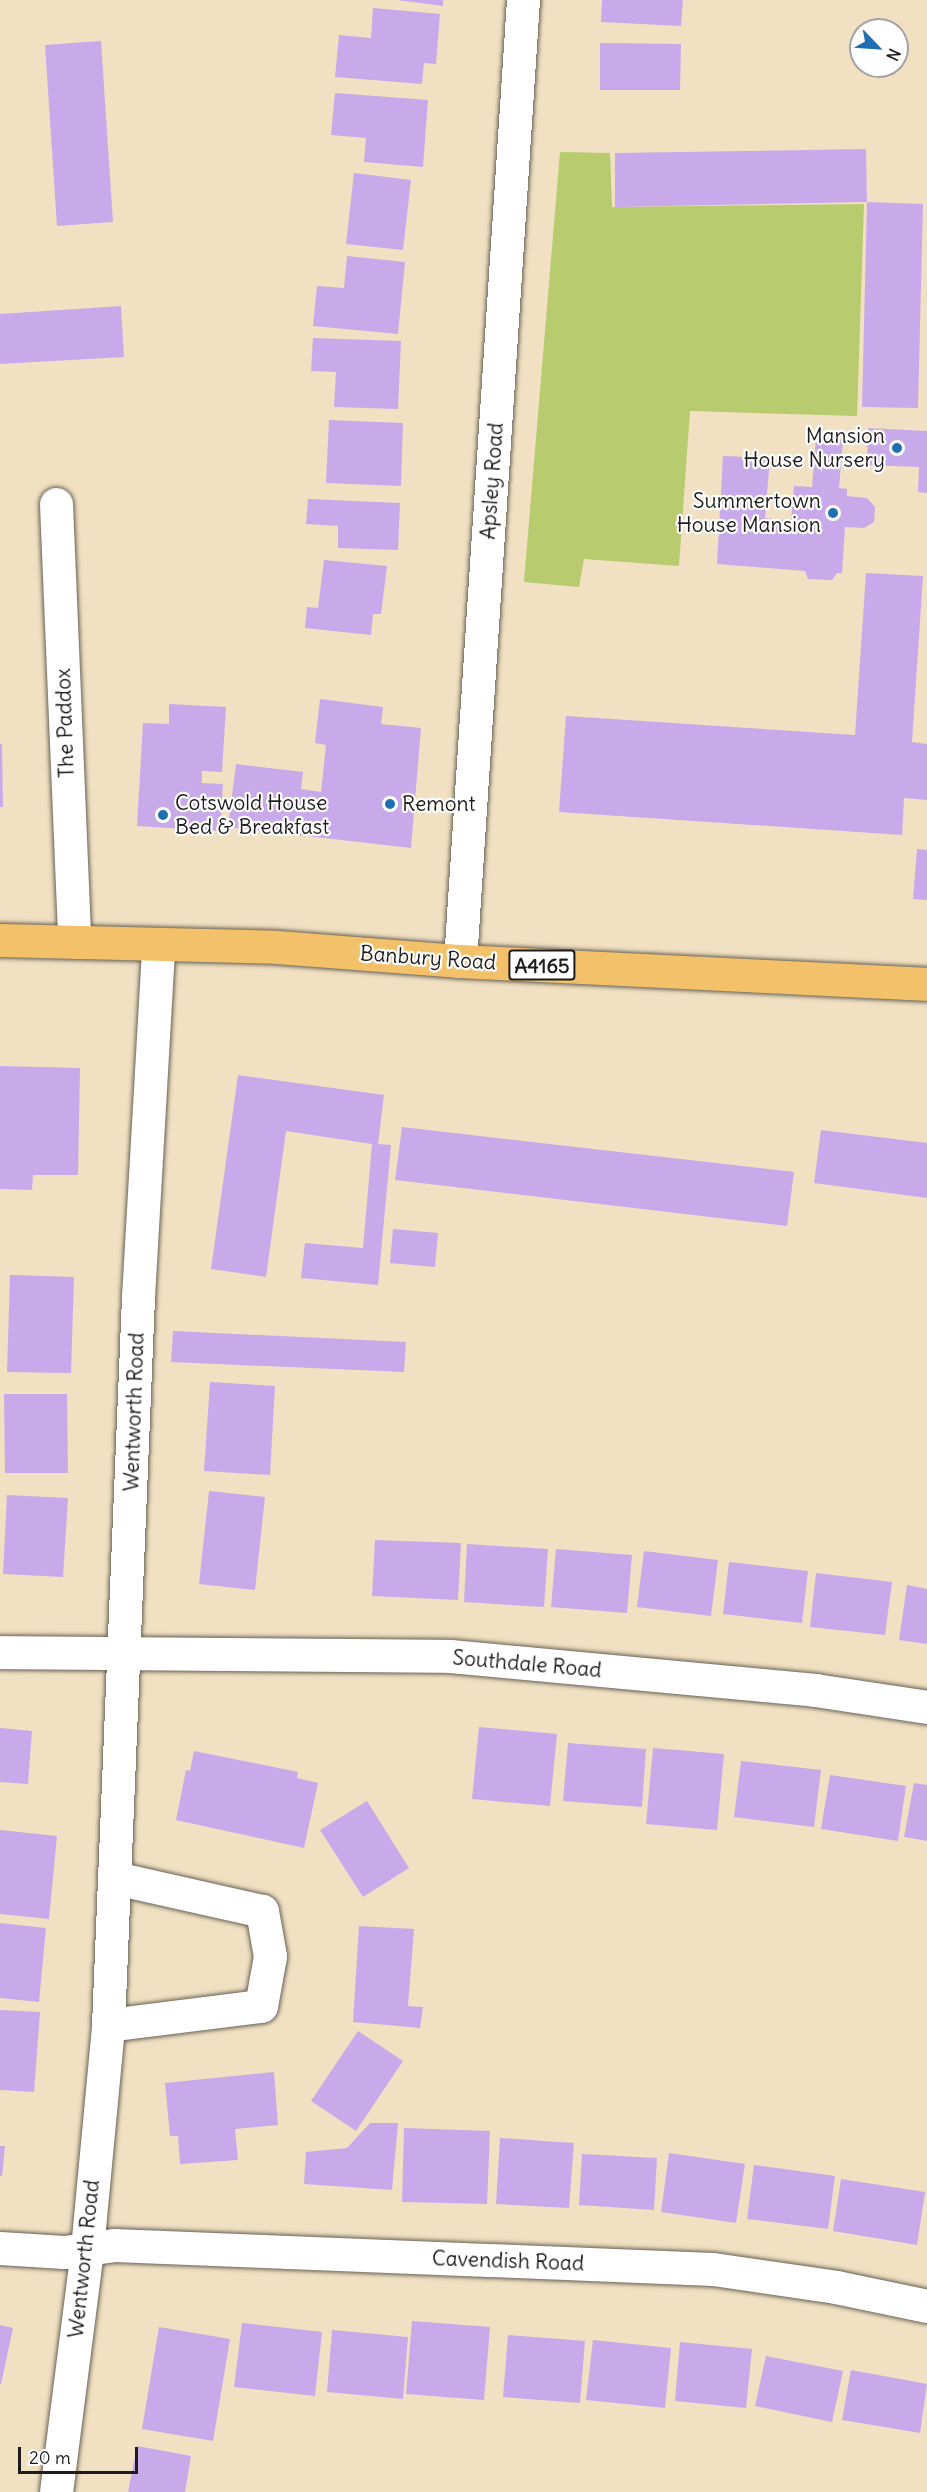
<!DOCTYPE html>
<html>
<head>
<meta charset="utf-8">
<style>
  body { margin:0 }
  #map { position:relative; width:927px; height:2492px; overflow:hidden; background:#f1e0c2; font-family:Delius,sans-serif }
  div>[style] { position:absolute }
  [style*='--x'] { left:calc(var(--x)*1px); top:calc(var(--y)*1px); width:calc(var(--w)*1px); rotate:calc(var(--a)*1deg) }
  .green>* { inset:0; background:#b8cb6e }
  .building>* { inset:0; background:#c8aaeb }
  .roads { filter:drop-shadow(0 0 2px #676156) drop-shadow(0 0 2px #676156) }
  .minor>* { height:33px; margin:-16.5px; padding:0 16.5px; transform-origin:16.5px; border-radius:16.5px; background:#fff }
  .major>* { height:33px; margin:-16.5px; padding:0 16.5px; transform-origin:16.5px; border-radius:16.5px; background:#f4c16b }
  .dots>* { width:16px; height:16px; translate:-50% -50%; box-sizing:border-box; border:3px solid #fff; border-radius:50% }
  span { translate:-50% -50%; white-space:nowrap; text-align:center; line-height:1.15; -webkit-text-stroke:4.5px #fff; paint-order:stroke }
  .shield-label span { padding:2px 4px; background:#fff; border:2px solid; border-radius:4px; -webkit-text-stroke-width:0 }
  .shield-label { font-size:20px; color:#1c1c1c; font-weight:700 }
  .poi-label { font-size:21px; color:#1c1c1c }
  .right { translate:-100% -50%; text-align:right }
  .left { translate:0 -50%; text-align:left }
  .street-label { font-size:21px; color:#1c1c1c }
  .north { position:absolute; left:849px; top:18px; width:60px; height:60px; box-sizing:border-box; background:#fff; border:2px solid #a4a4a4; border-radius:50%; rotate:115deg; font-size:16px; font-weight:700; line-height:24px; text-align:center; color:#1c1c1c }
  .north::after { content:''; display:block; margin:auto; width:21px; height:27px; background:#1f6fb2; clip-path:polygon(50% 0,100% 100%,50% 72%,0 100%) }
  .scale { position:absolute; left:18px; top:2447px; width:120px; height:27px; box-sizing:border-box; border:3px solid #1c1c1c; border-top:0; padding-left:8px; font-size:18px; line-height:21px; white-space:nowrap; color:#1c1c1c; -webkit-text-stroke:4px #fff; paint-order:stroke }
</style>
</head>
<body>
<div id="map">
  <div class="green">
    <div style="clip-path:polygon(560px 152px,610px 153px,612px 207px,864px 204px,857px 416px,690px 411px,679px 566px,584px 559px,579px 587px,524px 582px)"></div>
  </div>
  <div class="building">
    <div style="clip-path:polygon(397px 0,443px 0,443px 6px)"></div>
    <div style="clip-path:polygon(602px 0,683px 0,681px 26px,601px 22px)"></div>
    <div style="clip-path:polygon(373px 8px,440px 14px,436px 64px,424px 63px,422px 84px,335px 77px,339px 35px,371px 38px)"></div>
    <div style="clip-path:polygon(101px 41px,113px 222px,57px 226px,45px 45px)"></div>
    <div style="clip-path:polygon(600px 43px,681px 44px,680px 90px,600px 90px)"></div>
    <div style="clip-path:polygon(335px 93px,428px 100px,423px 167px,364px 162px,366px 138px,331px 135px)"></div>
    <div style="clip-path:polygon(866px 149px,867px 202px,923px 204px,918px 408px,862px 407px,867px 202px,615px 207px,615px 153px)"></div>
    <div style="clip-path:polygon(354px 173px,411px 180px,403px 250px,346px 244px)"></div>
    <div style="clip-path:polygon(347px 256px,405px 262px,398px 334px,313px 326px,317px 286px,344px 288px)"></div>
    <div style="clip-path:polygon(121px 306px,124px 357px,0 364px,0 314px)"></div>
    <div style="clip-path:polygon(313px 338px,401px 341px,398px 409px,334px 407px,336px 372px,311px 371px)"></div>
    <div style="clip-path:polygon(329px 420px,403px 423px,401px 486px,326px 483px)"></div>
    <div style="clip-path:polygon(868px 428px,927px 431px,927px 493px,918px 492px,919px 467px,867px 465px)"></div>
    <div style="clip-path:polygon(816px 437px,843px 440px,839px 488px,847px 489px,847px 496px,867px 498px,875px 507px,874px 522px,864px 528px,845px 527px,842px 573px,837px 573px,832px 580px,808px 579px,805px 571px,717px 564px,723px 456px,770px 458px,765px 518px,791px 521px,794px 486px,812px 487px)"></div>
    <div style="clip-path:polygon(308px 499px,400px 503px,398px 550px,338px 548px,338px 526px,306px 524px)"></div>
    <div style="clip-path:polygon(324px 560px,387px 566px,381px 614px,373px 614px,371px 635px,305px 628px,307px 607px,318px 608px)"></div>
    <div style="clip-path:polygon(866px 573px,923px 576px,912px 742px,927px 744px,927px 800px,904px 798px,902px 835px,559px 812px,566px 716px,855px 735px)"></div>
    <div style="clip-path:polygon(320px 699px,383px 707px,381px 724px,421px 728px,411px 848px,228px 827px,236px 764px,303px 772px,301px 789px,321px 792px,326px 745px,315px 743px)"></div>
    <div style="clip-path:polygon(169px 704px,226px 707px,222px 772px,202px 771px,202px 783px,223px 784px,220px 831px,137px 826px,143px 723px,169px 724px)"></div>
    <div style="clip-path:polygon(0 744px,2px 744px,3px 807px,0 807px)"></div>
    <div style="clip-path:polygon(917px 849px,927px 850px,927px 900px,913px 899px)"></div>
    <div style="clip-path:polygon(0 1066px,80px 1068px,78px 1175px,33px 1175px,32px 1190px,0 1189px)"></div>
    <div style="clip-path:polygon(238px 1075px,384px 1095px,378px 1144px,391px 1145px,378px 1285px,301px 1278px,305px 1243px,363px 1248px,372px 1144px,286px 1131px,266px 1277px,211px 1269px)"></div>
    <div style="clip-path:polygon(402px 1127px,794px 1172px,787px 1226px,395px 1180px)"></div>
    <div style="clip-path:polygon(821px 1130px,927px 1143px,927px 1198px,814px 1183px)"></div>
    <div style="clip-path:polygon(393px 1229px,438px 1233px,435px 1267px,390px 1263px)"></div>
    <div style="clip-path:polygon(10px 1275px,74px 1277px,71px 1373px,7px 1372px)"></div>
    <div style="clip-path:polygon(173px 1331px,406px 1342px,404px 1372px,171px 1362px)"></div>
    <div style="clip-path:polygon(210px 1382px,275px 1386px,270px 1475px,204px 1471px)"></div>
    <div style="clip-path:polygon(4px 1394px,67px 1394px,68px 1473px,5px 1473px)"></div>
    <div style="clip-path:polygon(209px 1491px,265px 1497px,255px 1590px,199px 1584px)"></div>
    <div style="clip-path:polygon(7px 1495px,68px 1498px,63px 1577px,3px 1574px)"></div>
    <div style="clip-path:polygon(375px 1540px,461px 1543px,458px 1600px,372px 1596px)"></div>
    <div style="clip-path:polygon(467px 1544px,548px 1549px,544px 1607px,464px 1602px)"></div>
    <div style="clip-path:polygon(556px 1549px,632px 1555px,627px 1613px,551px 1607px)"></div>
    <div style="clip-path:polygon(644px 1551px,718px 1560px,711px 1616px,637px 1607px)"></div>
    <div style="clip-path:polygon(729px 1562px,808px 1571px,802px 1623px,723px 1614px)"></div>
    <div style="clip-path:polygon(816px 1573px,892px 1582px,885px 1635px,810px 1627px)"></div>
    <div style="clip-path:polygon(907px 1585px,927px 1589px,927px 1644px,899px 1640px)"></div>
    <div style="clip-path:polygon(479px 1727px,557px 1734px,550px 1806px,472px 1799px)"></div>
    <div style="clip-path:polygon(0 1728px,32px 1731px,28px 1784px,0 1782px)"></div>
    <div style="clip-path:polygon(568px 1743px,646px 1749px,642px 1807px,563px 1801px)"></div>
    <div style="clip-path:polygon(653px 1748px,724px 1754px,717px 1830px,646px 1824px)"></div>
    <div style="clip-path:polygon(194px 1751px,298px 1772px,297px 1778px,318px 1783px,304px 1848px,176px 1820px,186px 1770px,190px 1771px)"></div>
    <div style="clip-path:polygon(741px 1761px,821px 1770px,814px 1827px,734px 1817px)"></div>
    <div style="clip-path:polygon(830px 1775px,906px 1786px,898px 1841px,821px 1829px)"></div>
    <div style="clip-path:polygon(914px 1783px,927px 1785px,927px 1841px,904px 1837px)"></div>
    <div style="clip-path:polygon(367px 1801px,409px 1868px,363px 1897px,320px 1830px)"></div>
    <div style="clip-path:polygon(0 1830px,57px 1836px,49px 1919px,0 1914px)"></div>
    <div style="clip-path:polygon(0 1923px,46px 1928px,39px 2002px,0 1998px)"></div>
    <div style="clip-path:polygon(359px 1926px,414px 1929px,408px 2006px,423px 2007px,420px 2028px,353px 2022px)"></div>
    <div style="clip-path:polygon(0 2010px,40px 2012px,34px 2092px,0 2090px)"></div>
    <div style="clip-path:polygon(358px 2031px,403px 2061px,356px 2131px,311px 2101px)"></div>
    <div style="clip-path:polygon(274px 2072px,278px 2125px,235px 2129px,238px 2160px,180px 2164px,178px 2136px,170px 2136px,165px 2083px)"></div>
    <div style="clip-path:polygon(370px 2123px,398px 2123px,392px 2190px,304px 2184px,306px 2152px,347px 2148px)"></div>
    <div style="clip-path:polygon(404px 2128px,490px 2131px,487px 2204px,402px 2202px)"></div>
    <div style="clip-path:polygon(500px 2138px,574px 2143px,569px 2208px,496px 2204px)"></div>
    <div style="clip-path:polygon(0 2146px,5px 2146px,2px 2176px,0 2176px)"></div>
    <div style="clip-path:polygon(669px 2153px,745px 2164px,736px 2223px,661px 2212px)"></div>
    <div style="clip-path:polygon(582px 2154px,657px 2158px,654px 2210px,579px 2205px)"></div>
    <div style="clip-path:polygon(754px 2165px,835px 2176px,828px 2229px,747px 2219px)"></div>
    <div style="clip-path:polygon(841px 2179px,925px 2192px,917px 2245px,833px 2231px)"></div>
    <div style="clip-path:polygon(412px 2321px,490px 2327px,484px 2400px,406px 2394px)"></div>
    <div style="clip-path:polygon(242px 2323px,322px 2332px,315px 2396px,234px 2387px)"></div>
    <div style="clip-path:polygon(0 2325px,13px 2328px,1px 2384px,0 2384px)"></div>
    <div style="clip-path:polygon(159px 2327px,230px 2339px,213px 2441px,142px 2429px)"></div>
    <div style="clip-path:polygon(332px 2330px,408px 2337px,403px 2399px,327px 2392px)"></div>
    <div style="clip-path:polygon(508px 2335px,585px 2341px,580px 2403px,503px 2397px)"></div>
    <div style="clip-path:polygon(593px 2340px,671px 2348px,665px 2408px,586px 2400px)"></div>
    <div style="clip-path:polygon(680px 2342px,752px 2349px,746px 2408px,675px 2401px)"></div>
    <div style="clip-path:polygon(766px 2356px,843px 2371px,832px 2422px,755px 2406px)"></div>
    <div style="clip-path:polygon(851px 2370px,927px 2384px,920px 2433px,842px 2420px)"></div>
    <div style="clip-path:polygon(137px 2446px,191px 2456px,185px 2492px,128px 2492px)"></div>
  </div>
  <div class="roads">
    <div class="minor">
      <div style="--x:56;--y:504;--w:438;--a:87.6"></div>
      <div style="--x:460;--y:961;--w:963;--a:-86.25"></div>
      <div style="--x:0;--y:1652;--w:450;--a:0.5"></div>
      <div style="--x:450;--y:1656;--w:367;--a:5.3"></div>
      <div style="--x:815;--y:1690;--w:113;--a:8.6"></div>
      <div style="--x:108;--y:2025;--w:154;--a:-7.1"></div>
      <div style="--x:261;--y:2006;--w:51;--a:-79.8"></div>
      <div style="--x:270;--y:1956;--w:46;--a:-100.1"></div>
      <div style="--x:262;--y:1911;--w:151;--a:-167.3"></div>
      <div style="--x:0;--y:2248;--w:64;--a:3.6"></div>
      <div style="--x:64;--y:2252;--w:50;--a:-8"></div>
      <div style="--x:114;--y:2245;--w:599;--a:2.29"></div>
      <div style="--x:713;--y:2269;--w:124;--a:8.3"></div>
      <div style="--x:836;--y:2287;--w:93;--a:11.8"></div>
      <div style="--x:56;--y:2492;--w:245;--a:-82.7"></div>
      <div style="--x:87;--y:2249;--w:225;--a:-84.6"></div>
      <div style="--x:108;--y:2025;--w:729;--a:-87.64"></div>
      <div style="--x:138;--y:1297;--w:353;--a:-86.7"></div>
    </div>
    <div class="major">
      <div style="--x:0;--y:940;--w:277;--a:1.4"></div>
      <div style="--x:277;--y:947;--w:184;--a:4.4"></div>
      <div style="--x:460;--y:961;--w:468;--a:2.8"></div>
    </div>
  </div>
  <div class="dots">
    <div style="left:897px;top:448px;background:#1f6fb2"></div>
    <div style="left:833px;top:513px;background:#1f6fb2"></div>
    <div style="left:390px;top:804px;background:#1f6fb2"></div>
    <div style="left:163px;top:815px;background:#1f6fb2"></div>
  </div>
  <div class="shield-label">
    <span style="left:542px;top:965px">A4165</span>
  </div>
  <div class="poi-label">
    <span class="right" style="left:885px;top:448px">Mansion<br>House Nursery</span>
    <span class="right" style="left:821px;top:513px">Summertown<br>House Mansion</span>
    <span class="left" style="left:175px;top:815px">Cotswold House<br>Bed &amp; Breakfast</span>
    <span class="left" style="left:402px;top:804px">Remont</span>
  </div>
  <div class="street-label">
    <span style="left:492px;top:481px;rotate:-86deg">Apsley Road</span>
    <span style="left:65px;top:723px;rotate:-92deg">The Paddox</span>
    <span style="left:428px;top:958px;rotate:4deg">Banbury Road</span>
    <span style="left:134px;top:1412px;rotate:-88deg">Wentworth Road</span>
    <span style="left:527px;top:1664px;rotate:5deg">Southdale Road</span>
    <span style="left:84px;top:2259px;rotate:-84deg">Wentworth Road</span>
    <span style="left:508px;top:2261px;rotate:2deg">Cavendish Road</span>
  </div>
  <div class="north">N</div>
  <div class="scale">20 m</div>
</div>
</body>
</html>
